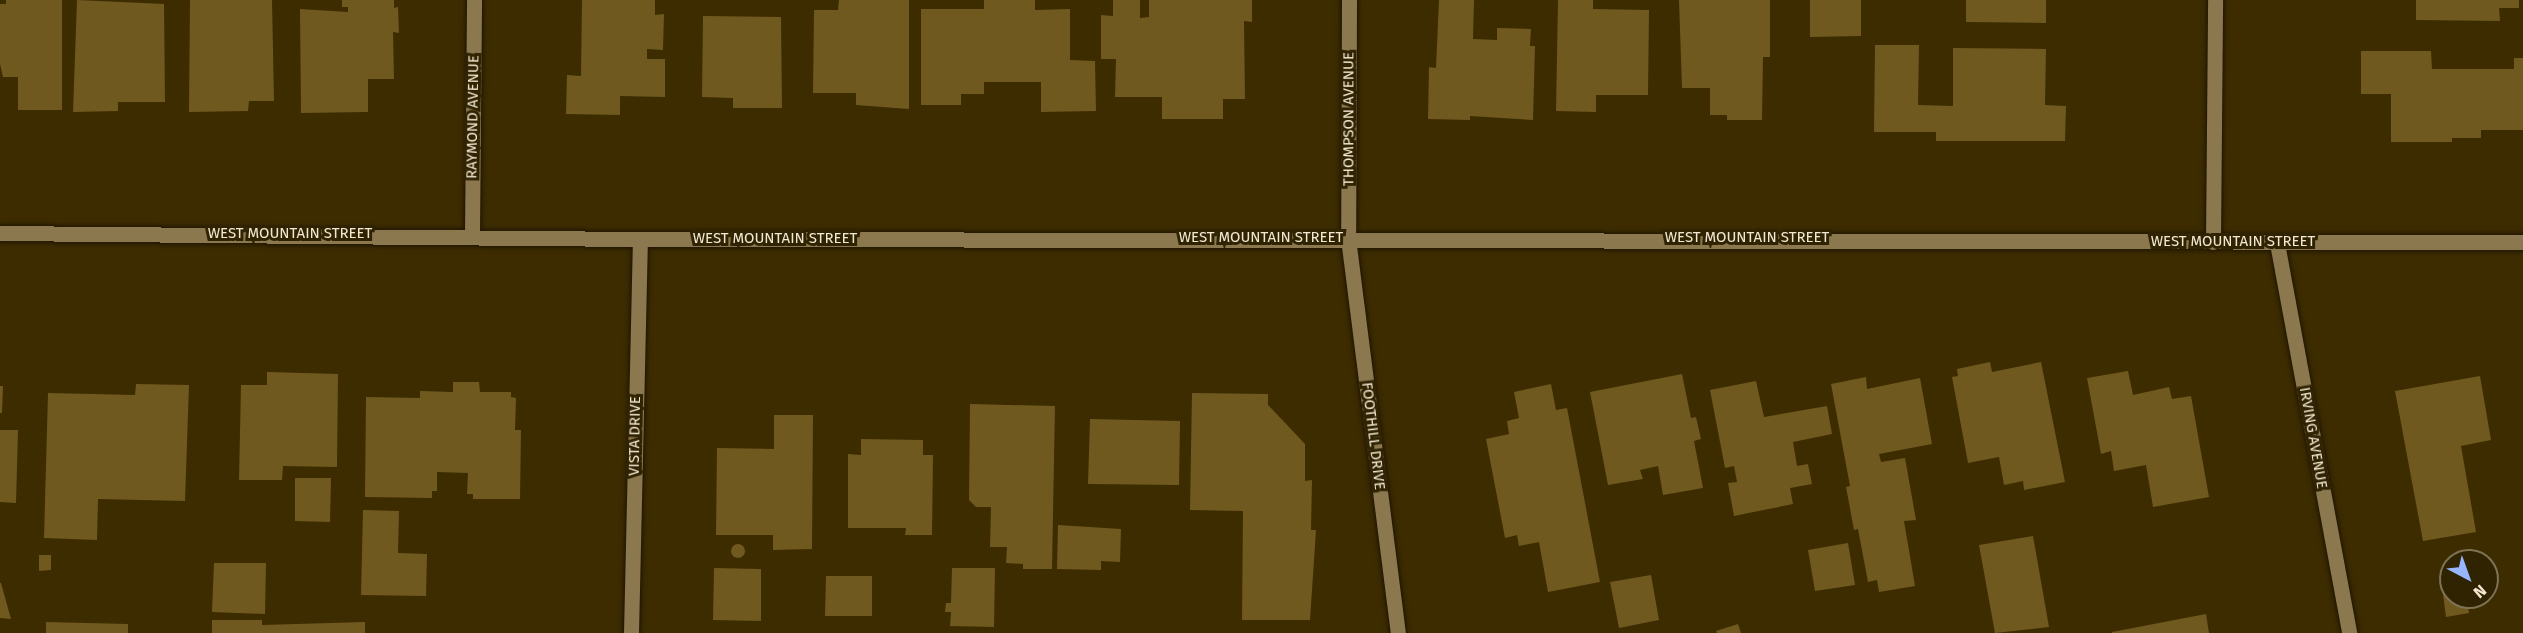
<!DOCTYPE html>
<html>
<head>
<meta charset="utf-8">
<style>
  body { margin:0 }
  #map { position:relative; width:2523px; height:633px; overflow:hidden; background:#3d2c00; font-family:"Fira Sans",sans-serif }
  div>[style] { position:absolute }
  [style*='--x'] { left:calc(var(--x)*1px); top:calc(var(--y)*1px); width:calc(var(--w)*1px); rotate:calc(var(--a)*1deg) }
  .building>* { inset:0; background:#70591f }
  .round { border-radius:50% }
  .roads { filter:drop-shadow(0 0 2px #1f1502) drop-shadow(0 0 2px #1f1502) }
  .minor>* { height:15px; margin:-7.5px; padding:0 7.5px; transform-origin:7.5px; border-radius:7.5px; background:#8b784e }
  span { translate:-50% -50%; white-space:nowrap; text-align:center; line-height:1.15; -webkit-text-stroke:6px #302302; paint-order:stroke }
  .street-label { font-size:15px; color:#f2e8d1 }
  .north { position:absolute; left:2439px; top:549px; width:60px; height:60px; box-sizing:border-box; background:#302302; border:2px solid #7e7255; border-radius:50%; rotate:139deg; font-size:16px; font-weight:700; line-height:24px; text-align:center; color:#f2e8d1 }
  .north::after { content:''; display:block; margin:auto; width:21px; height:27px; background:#97b6fd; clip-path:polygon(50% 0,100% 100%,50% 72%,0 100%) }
</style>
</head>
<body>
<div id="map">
  <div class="building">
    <div style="clip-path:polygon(6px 0,62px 0,62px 110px,18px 110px,18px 77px,3px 77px,0 64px,0 4px,6px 4px)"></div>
    <div style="clip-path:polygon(77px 0,164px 4px,165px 102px,118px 102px,118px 111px,73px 112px)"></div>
    <div style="clip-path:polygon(190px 0,272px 0,274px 101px,249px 101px,248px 111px,189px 112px)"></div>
    <div style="clip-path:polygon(342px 0,394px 0,394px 8px,398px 7px,399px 33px,393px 32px,394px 79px,368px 79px,368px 112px,301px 113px,300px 9px,348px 12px,348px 7px,342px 7px)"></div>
    <div style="clip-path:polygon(582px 0,655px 0,655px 15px,664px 14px,663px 50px,647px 49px,647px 59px,665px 59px,665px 97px,620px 96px,620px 115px,566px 114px,567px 75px,581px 76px)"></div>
    <div style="clip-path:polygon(839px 0,909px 0,909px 109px,856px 105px,856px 93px,813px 93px,814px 10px,838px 10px)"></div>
    <div style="clip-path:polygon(984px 0,1035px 0,1035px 10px,1070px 9px,1070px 60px,1095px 61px,1096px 111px,1041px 112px,1041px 82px,984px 82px,984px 94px,961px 94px,961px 105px,921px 105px,921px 9px,984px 9px)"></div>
    <div style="clip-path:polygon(1113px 0,1140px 0,1140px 18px,1149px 17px,1149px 0,1252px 0,1252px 22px,1244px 21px,1245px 99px,1223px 99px,1223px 119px,1162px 119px,1162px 97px,1115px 97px,1116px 59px,1101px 59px,1101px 15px,1113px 16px)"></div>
    <div style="clip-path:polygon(1439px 0,1474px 0,1473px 39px,1497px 40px,1497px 28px,1531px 29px,1530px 46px,1535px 46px,1533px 120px,1470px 116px,1470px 120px,1428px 119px,1429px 67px,1436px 68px)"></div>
    <div style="clip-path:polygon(1558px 0,1593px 0,1593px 9px,1649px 10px,1648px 95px,1596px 95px,1596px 112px,1556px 111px)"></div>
    <div style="clip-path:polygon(1679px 0,1770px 0,1770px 57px,1763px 57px,1762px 120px,1727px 120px,1727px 115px,1710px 115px,1710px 88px,1682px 88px)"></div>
    <div style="clip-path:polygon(1810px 0,1861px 0,1861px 36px,1810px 37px)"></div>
    <div style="clip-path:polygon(1966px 0,2046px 0,2046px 23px,1966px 22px)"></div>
    <div style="clip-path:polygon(2416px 0,2519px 0,2519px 8px,2499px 8px,2500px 21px,2416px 20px)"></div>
    <div style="clip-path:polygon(703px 16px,781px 17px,782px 108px,733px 108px,733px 98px,702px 97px)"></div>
    <div style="clip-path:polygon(1875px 45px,1919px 45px,1918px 105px,1953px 106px,1953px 48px,2046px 49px,2045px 105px,2066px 106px,2065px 141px,1936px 141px,1936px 132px,1874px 132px)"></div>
    <div style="clip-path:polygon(2361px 51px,2431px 51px,2432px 69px,2514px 69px,2514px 58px,2523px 58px,2523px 130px,2481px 130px,2481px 138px,2452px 138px,2452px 142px,2391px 142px,2391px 94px,2361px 94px)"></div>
    <div style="clip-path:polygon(1990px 362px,1992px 372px,2041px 362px,2065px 482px,2024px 490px,2023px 481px,2004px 485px,1999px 457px,1968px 463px,1952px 377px,1958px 376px,1957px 369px)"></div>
    <div style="clip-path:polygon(2128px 371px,2133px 395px,2169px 387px,2172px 399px,2191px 396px,2209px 497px,2153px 507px,2146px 465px,2114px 471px,2111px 451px,2101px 454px,2087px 378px)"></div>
    <div style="clip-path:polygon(267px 372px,338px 374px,337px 467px,283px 466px,282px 480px,239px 480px,241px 385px,267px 385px)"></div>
    <div style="clip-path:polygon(1682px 374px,1691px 418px,1696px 417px,1701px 439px,1694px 441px,1703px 488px,1663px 495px,1658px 466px,1640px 470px,1643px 479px,1608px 485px,1590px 392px)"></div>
    <div style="clip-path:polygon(2480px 376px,2491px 440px,2461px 446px,2476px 532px,2423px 541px,2395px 391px)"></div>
    <div style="clip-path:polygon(1866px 377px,1867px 389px,1920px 378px,1932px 444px,1879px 454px,1881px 462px,1905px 458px,1916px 520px,1904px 521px,1915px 586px,1879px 592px,1877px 580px,1868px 582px,1858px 529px,1854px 530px,1846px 487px,1850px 486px,1831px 384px)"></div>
    <div style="clip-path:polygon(1756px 381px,1764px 417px,1827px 406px,1832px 434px,1793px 442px,1797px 466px,1808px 464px,1812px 484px,1790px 488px,1793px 504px,1734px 516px,1728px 483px,1737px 482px,1734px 466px,1725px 468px,1710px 390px)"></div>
    <div style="clip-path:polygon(453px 382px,479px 382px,480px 392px,511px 392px,511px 397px,516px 398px,515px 430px,521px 430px,520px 499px,473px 499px,473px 494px,467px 494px,468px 473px,437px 472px,437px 491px,432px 491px,432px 498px,365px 497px,366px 397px,420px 398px,420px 391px,453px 392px)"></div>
    <div style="clip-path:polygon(136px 384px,189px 385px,185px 501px,98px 499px,97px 540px,44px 538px,48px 393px,135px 395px)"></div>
    <div style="clip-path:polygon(1551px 384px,1556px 410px,1567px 408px,1600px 582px,1548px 592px,1539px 542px,1519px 546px,1517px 535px,1505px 538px,1486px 439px,1509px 434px,1507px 421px,1519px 418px,1514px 392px)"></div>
    <div style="clip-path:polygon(0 386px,3px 386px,2px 413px,0 413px)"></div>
    <div style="clip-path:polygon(1192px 393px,1268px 394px,1268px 405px,1305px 444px,1305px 481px,1312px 480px,1311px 530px,1316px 530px,1310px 620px,1242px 620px,1243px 511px,1190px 510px)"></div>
    <div style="clip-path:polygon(970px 404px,1055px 406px,1052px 569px,1023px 569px,1023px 564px,1006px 563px,1007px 547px,990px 547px,991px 507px,976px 507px,969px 500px)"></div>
    <div style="clip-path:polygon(774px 415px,813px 415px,812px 549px,773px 550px,773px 535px,716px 535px,717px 448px,774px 449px)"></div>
    <div style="clip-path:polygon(1090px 419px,1180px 421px,1179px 485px,1088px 484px)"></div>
    <div style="clip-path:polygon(0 430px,18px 430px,16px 503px,0 502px)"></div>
    <div style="clip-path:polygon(861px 439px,923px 440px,923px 455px,933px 455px,932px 535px,905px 535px,906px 528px,848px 528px,848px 454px,861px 455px)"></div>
    <div style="clip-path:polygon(295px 478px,331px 478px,330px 522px,295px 521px)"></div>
    <div style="clip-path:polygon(363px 510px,399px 511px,398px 553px,427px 554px,426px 596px,361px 595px)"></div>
    <div style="clip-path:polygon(1058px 525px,1121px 529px,1120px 562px,1101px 561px,1101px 570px,1057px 569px)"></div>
    <div style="clip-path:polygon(2033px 536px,2049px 627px,1995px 633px,1979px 545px)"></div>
    <div style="clip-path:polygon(1848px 543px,1855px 585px,1815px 591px,1808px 550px)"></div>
    <div class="round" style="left:731px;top:544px;width:14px;height:14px"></div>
    <div style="clip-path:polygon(39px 555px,51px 555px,51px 570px,39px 571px)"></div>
    <div style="clip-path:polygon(214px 563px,266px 563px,265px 614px,212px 612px)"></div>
    <div style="clip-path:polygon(714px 568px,761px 569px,761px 621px,713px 620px)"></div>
    <div style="clip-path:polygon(952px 568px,995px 568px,994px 627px,950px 626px,951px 612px,945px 612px,946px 603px,951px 603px)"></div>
    <div style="clip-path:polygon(1651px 575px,1659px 620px,1619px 628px,1610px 582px)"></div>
    <div style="clip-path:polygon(826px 576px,872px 576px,872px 616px,825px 616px)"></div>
    <div style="clip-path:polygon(0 583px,1px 583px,11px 619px,0 618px)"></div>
    <div style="clip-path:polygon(2451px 593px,2451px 597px,2466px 597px,2469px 613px,2446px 617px,2443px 594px)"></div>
    <div style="clip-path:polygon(2206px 614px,2209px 633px,2112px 633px,2112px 632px)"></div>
    <div style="clip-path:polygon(212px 620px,262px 620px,262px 625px,365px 622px,365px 633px,212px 633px)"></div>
    <div style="clip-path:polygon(46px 622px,128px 624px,128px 633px,46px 633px)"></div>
    <div style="clip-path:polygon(1738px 624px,1741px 633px,1717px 633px,1716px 631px)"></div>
  </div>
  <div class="roads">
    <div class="minor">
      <div style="--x:1349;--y:0;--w:238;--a:90.2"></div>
      <div style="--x:1348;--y:238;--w:398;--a:82.8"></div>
      <div style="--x:0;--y:233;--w:640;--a:0.54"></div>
      <div style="--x:640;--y:239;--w:1883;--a:0.09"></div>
      <div style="--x:472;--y:234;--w:234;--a:-89.5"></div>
      <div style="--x:2213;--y:242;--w:242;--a:-89.5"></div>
      <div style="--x:2277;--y:243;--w:397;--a:79.5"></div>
      <div style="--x:631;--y:633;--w:394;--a:-88.7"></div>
    </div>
  </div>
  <div class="street-label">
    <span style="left:473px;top:117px;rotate:-89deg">RAYMOND AVENUE</span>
    <span style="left:1349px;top:119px;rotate:-90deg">THOMPSON AVENUE</span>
    <span style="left:290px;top:234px">WEST MOUNTAIN STREET</span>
    <span style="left:1261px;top:238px">WEST MOUNTAIN STREET</span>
    <span style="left:1747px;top:238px">WEST MOUNTAIN STREET</span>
    <span style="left:775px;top:239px">WEST MOUNTAIN STREET</span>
    <span style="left:2233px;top:242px">WEST MOUNTAIN STREET</span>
    <span style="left:635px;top:436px;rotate:-89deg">VISTA DRIVE</span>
    <span style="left:1373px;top:436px;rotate:83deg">FOOTHILL DRIVE</span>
    <span style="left:2313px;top:438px;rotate:80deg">IRVING AVENUE</span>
  </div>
  <div class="north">N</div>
</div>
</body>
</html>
